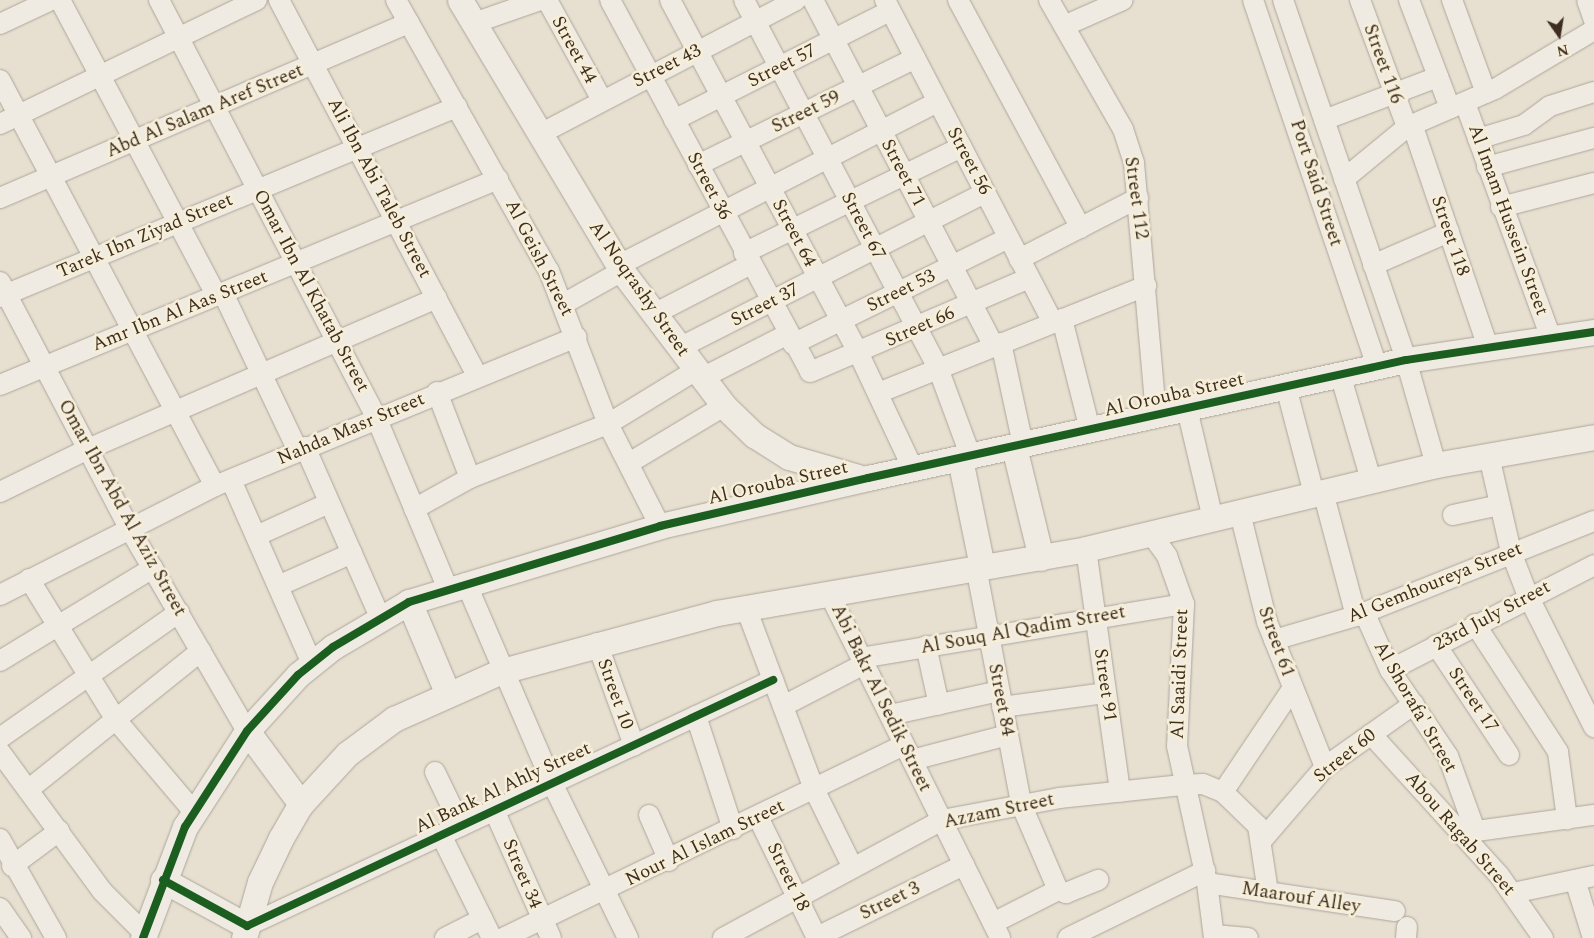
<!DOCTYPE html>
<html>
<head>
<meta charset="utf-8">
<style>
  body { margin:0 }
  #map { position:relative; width:1594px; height:938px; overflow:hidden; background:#e7e0d1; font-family:Spectral,serif }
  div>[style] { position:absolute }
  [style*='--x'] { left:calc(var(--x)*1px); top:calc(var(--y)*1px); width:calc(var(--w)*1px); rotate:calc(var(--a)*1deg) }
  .roads { filter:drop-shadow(0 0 1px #ada599) drop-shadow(0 0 1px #ada599) }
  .minor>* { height:20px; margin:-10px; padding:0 10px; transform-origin:10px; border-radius:10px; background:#efebe3 }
  .tertiary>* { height:25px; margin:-12.5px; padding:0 12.5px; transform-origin:12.5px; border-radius:12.5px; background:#efebe3 }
  .cycleway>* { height:8px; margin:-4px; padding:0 4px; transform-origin:4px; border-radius:4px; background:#1b5e20 }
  span { translate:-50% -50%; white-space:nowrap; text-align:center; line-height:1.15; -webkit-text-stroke:5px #f7eed8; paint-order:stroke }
  .street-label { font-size:19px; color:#3d2e20 }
  .north { position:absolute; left:1534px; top:10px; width:50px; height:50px; -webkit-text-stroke:4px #f7eed8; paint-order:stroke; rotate:167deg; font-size:14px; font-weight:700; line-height:20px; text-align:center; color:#3d2e20 }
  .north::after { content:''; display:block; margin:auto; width:18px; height:22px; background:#3d2e20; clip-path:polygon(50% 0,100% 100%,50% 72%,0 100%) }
</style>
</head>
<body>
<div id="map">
  <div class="roads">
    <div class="minor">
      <div style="--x:60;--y:0;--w:335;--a:62.1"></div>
      <div style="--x:159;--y:0;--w:470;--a:62.5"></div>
      <div style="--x:376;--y:417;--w:186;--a:67.3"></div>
      <div style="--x:279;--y:0;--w:425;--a:62.2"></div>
      <div style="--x:396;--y:0;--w:311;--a:60.6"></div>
      <div style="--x:549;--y:271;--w:164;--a:68.9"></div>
      <div style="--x:608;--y:424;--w:114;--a:63"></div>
      <div style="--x:547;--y:0;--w:114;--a:61.2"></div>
      <div style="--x:610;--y:0;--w:422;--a:61.7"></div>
      <div style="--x:810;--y:372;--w:238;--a:-23.2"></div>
      <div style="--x:670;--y:0;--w:401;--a:61.9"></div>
      <div style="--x:859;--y:354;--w:127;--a:64.8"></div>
      <div style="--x:744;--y:0;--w:416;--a:62.2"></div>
      <div style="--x:938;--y:368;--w:95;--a:69.7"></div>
      <div style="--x:813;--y:0;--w:390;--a:62.4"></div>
      <div style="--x:885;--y:0;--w:364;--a:62.5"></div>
      <div style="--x:958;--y:0;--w:259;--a:61.7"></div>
      <div style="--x:1049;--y:0;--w:149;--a:60.2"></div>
      <div style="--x:1123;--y:129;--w:36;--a:72"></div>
      <div style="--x:1134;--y:163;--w:254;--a:85"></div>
      <div style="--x:1253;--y:0;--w:386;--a:71.3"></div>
      <div style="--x:1283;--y:0;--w:380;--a:71.1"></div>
      <div style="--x:1406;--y:360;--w:109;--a:74.1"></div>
      <div style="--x:1360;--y:0;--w:135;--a:69.7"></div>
      <div style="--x:1409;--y:0;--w:116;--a:69.2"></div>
      <div style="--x:1452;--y:0;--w:99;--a:69.9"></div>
      <div style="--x:1587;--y:0;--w:21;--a:71"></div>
      <div style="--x:474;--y:23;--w:70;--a:-19.2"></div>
      <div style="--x:0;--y:24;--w:56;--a:-25.2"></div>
      <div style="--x:1064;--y:26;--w:64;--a:-23.8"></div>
      <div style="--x:0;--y:80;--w:459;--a:62.1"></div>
      <div style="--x:1465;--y:103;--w:250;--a:69.9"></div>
      <div style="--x:674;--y:120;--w:242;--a:-26.8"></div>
      <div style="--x:1324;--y:120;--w:122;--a:-20.7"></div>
      <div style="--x:0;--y:124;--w:285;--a:-25.8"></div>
      <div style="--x:1412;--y:124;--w:236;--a:71.2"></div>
      <div style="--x:540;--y:134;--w:289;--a:-27.6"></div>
      <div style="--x:1478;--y:139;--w:48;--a:-16.9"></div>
      <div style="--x:1524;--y:125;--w:32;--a:-36"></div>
      <div style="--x:1550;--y:106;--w:46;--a:-17.7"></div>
      <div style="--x:698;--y:165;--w:242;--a:-26.2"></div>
      <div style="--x:1487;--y:167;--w:111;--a:-15.2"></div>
      <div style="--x:1344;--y:179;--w:82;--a:-39.5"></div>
      <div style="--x:1407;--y:127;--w:96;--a:-23.4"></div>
      <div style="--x:1495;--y:89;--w:115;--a:-30.8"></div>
      <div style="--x:0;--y:198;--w:445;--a:-23.2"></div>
      <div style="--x:1501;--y:207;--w:96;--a:-14.5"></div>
      <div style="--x:744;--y:253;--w:242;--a:-26"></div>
      <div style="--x:1019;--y:259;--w:134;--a:-27.1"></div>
      <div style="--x:619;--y:265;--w:358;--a:-27.1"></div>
      <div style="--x:1373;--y:265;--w:83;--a:-23.5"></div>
      <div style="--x:0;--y:282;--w:276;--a:62.3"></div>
      <div style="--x:128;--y:526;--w:237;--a:59.9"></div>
      <div style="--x:223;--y:293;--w:175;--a:64.6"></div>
      <div style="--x:0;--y:297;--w:495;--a:-22.6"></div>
      <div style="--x:565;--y:303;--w:65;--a:-29.3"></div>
      <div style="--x:654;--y:314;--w:109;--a:-27.3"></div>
      <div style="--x:1062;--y:319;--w:114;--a:75.8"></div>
      <div style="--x:1001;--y:343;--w:104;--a:77.8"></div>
      <div style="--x:793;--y:344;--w:240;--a:-26.2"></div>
      <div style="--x:679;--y:348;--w:343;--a:-26.9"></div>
      <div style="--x:1340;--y:374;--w:110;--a:73.7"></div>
      <div style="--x:702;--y:378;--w:97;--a:-27.1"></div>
      <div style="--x:0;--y:385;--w:539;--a:-22.47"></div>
      <div style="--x:1286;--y:387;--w:111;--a:75.3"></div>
      <div style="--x:437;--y:392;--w:92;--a:69"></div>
      <div style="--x:878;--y:393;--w:289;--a:-21.8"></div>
      <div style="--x:1187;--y:409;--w:113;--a:76.7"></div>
      <div style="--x:305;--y:447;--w:186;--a:66.2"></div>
      <div style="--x:1489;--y:456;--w:98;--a:77.1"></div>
      <div style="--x:1511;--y:552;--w:47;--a:68.9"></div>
      <div style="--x:1528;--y:596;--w:147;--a:63.3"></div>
      <div style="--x:629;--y:463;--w:111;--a:-31"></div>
      <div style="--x:231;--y:480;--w:201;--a:66.2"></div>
      <div style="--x:0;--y:492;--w:98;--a:-26"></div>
      <div style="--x:88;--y:449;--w:380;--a:-23.4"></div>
      <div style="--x:1323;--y:492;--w:128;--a:75.1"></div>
      <div style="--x:414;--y:509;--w:64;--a:-29"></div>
      <div style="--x:470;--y:478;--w:148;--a:-21.4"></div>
      <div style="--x:608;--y:424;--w:103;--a:-31.5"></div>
      <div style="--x:1240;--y:513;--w:112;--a:76.1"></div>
      <div style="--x:1267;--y:622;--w:156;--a:68.2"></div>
      <div style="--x:1453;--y:515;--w:48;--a:-12"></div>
      <div style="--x:1152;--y:535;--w:26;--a:54"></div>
      <div style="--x:1167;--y:556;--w:51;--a:70.5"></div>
      <div style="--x:1184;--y:604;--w:142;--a:92.8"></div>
      <div style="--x:1177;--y:746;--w:140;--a:77.6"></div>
      <div style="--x:1207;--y:883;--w:55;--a:82.7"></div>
      <div style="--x:256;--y:536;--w:80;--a:-24.3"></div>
      <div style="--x:1086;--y:549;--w:245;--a:82"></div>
      <div style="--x:976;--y:567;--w:241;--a:79.2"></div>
      <div style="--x:1021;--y:804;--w:94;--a:66.7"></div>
      <div style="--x:1058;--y:890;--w:9;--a:21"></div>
      <div style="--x:1066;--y:893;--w:35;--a:-22"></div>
      <div style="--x:29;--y:579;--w:166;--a:58.3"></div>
      <div style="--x:116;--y:720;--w:121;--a:49.7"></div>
      <div style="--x:466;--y:583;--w:218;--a:66.7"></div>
      <div style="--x:552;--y:783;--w:173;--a:63.9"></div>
      <div style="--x:278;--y:586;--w:81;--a:-24"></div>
      <div style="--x:829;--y:593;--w:385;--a:63.6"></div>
      <div style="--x:0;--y:595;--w:241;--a:-26.9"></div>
      <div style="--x:215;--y:486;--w:391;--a:-22.4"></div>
      <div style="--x:746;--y:608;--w:193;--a:69.4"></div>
      <div style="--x:814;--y:789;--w:88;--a:63.7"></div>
      <div style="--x:1364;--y:612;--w:64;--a:65.9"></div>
      <div style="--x:1390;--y:670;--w:104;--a:56"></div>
      <div style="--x:1448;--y:756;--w:79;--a:70"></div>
      <div style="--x:1475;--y:624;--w:153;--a:57"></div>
      <div style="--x:1558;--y:752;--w:68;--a:82.3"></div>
      <div style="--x:1274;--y:640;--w:85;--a:-16.3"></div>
      <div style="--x:1356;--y:616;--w:256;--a:-21.8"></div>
      <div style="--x:597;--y:643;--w:109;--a:70.1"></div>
      <div style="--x:1436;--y:645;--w:132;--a:56.4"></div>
      <div style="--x:926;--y:646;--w:60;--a:77.6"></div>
      <div style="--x:861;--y:658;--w:327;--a:-9.5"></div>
      <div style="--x:0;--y:661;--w:179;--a:-31.3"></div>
      <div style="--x:1390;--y:670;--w:229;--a:-27.2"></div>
      <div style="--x:783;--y:706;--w:91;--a:-27.4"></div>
      <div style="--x:1002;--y:707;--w:105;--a:-7.7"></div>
      <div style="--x:890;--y:715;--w:112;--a:-12.4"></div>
      <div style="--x:696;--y:716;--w:119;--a:71.9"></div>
      <div style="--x:1371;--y:734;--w:190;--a:47.8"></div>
      <div style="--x:1499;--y:875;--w:77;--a:55.1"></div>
      <div style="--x:0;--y:738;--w:219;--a:-35.1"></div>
      <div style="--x:0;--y:752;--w:172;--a:53.7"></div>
      <div style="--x:102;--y:891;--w:59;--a:45"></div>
      <div style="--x:912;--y:760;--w:99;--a:-14.6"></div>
      <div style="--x:435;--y:772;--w:60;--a:64.3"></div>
      <div style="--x:28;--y:790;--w:222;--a:-38.8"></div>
      <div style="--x:1223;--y:792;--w:125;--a:-56.1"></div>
      <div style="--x:494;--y:810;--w:140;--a:66"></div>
      <div style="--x:649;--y:815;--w:50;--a:66.5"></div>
      <div style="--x:758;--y:817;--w:135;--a:64"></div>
      <div style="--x:1462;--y:833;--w:133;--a:-7.8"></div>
      <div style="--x:441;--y:835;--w:115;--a:63.7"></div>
      <div style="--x:0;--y:839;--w:114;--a:60.5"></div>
      <div style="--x:1263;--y:839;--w:95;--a:-49.3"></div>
      <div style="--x:1325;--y:767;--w:109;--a:-35.3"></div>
      <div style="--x:12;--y:866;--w:59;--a:-36.7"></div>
      <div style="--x:1575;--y:880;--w:61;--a:72.8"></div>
      <div style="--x:1207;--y:883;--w:190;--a:8.5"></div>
      <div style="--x:1513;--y:893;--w:83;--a:-11.9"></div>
      <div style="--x:0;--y:908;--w:37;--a:55"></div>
      <div style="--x:993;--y:923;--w:73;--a:-26.9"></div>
      <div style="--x:247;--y:926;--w:581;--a:-25.06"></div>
      <div style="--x:1214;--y:935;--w:34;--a:5"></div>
      <div style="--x:817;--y:937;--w:164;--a:-26.1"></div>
      <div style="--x:445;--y:938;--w:42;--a:-27.2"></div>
      <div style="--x:503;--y:938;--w:445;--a:-25.7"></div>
      <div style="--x:723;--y:938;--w:249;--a:-28.3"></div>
      <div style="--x:942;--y:820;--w:119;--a:-10.6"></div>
      <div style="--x:1059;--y:798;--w:124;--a:-6"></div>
      <div style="--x:1182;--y:785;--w:21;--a:-3"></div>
      <div style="--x:1203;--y:784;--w:22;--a:22"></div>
      <div style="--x:1223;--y:792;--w:49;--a:44.2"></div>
      <div style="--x:1258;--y:826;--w:67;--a:81.4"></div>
      <div style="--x:1068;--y:938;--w:153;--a:-26.1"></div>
      <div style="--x:1406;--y:938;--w:11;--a:-85"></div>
    </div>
    <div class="tertiary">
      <div style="--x:460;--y:0;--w:316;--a:59.1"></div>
      <div style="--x:622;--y:271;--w:169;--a:52.9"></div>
      <div style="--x:724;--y:406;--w:42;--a:44"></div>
      <div style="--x:754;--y:435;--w:41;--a:32.2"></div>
      <div style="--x:789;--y:457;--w:72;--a:16.2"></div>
      <div style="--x:1014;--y:447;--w:114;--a:76.3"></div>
      <div style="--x:960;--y:459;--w:109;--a:78.4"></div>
      <div style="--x:409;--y:602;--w:98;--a:67.1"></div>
      <div style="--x:247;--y:731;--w:91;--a:53.5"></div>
      <div style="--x:163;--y:880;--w:96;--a:28.7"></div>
      <div style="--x:143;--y:938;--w:119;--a:-69.3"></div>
      <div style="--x:185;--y:827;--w:114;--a:-57.1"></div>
      <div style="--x:247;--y:731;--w:76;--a:-47.7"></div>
      <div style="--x:298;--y:675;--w:45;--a:-38.7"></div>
      <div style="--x:333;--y:647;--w:88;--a:-30.6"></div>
      <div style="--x:409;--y:602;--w:262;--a:-16.8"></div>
      <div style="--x:660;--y:526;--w:213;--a:-13"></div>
      <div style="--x:868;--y:478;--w:551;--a:-12.37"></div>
      <div style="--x:1406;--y:360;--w:190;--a:-8.5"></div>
      <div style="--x:244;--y:938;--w:58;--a:-74.1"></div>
      <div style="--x:260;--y:882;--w:49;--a:-64.5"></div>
      <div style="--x:281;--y:838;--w:39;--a:-60"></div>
      <div style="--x:301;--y:804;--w:68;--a:-47.4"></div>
      <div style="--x:347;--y:754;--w:59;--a:-36.7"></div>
      <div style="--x:394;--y:719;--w:118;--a:-24"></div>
      <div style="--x:502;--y:671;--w:223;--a:-15.1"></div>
      <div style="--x:717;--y:613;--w:375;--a:-9.8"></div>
      <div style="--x:1086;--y:549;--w:360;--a:-13.5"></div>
      <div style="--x:1436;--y:465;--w:160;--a:-10"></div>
    </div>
  </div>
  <div class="cycleway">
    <div style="--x:163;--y:880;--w:96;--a:28.7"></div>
    <div style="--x:247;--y:926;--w:581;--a:-25.06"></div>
    <div style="--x:143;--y:938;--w:119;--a:-69.3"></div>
    <div style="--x:185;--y:827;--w:114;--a:-57.1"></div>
    <div style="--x:247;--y:731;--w:76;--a:-47.7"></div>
    <div style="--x:298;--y:675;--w:45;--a:-38.7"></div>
    <div style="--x:333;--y:647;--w:88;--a:-30.6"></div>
    <div style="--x:409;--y:602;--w:262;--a:-16.8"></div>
    <div style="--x:660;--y:526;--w:213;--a:-13"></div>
    <div style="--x:868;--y:478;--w:551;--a:-12.37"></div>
    <div style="--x:1406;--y:360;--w:190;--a:-8.5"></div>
  </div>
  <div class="street-label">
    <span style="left:574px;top:50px;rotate:61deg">Street 44</span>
    <span style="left:1383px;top:64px;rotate:70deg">Street 116</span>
    <span style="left:667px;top:66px;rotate:-27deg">Street 43</span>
    <span style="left:782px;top:66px;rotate:-27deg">Street 57</span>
    <span style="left:205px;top:111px;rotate:-23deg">Abd Al Salam Aref Street</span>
    <span style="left:806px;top:112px;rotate:-26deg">Street 59</span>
    <span style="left:969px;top:161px;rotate:62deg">Street 56</span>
    <span style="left:903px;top:173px;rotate:62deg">Street 71</span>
    <span style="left:1316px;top:183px;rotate:72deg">Port Said Street</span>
    <span style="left:709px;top:186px;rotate:62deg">Street 36</span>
    <span style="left:379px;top:188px;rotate:62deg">Ali Ibn Abi Taleb Street</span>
    <span style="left:1136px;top:198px;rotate:82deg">Street 112</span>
    <span style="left:1508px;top:220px;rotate:70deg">Al Imam Hussein Street</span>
    <span style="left:863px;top:226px;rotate:62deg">Street 67</span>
    <span style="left:794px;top:233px;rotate:62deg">Street 64</span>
    <span style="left:145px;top:236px;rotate:-23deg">Tarek Ibn Ziyad Street</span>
    <span style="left:1450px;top:236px;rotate:71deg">Street 118</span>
    <span style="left:539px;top:258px;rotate:63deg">Al Geish Street</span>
    <span style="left:639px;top:289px;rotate:55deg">Al Noqrashy Street</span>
    <span style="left:311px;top:291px;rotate:62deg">Omar Ibn Al Khatab Street</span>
    <span style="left:901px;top:291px;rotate:-26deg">Street 53</span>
    <span style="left:765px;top:305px;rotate:-27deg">Street 37</span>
    <span style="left:180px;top:311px;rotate:-22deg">Amr Ibn Al Aas Street</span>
    <span style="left:920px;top:327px;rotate:-24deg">Street 66</span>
    <span style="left:1174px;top:395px;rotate:-13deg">Al Orouba Street</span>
    <span style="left:351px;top:429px;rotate:-23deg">Nahda Masr Street</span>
    <span style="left:778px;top:483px;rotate:-13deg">Al Orouba Street</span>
    <span style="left:122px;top:508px;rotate:61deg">Omar Ibn Abd Al Aziz Street</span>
    <span style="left:1435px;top:583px;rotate:-22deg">Al Gemhoureya Street</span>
    <span style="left:1492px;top:616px;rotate:-28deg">23rd July Street</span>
    <span style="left:1023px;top:630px;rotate:-10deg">Al Souq Al Qadim Street</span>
    <span style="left:1276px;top:642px;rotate:70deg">Street 61</span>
    <span style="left:1180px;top:674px;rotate:-88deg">Al Saaidi Street</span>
    <span style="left:1105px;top:685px;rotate:82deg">Street 91</span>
    <span style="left:615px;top:694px;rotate:70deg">Street 10</span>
    <span style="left:881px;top:698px;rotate:64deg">Abi Bakr Al Sedik Street</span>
    <span style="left:1001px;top:700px;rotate:79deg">Street 84</span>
    <span style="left:1473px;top:700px;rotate:56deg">Street 17</span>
    <span style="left:1415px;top:707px;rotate:60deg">Al Shorafa' Street</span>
    <span style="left:1345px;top:756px;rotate:-39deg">Street 60</span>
    <span style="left:503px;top:788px;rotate:-25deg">Al Bank Al Ahly Street</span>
    <span style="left:999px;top:811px;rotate:-12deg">Azzam Street</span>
    <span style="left:1460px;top:834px;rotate:49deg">Abou Ragab Street</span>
    <span style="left:705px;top:843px;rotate:-26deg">Nour Al Islam Street</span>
    <span style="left:522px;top:874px;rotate:67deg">Street 34</span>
    <span style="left:788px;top:877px;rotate:64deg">Street 18</span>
    <span style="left:1301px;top:898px;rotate:9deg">Maarouf Alley</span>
    <span style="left:890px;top:901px;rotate:-26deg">Street 3</span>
  </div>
  <div class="north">N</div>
</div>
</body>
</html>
